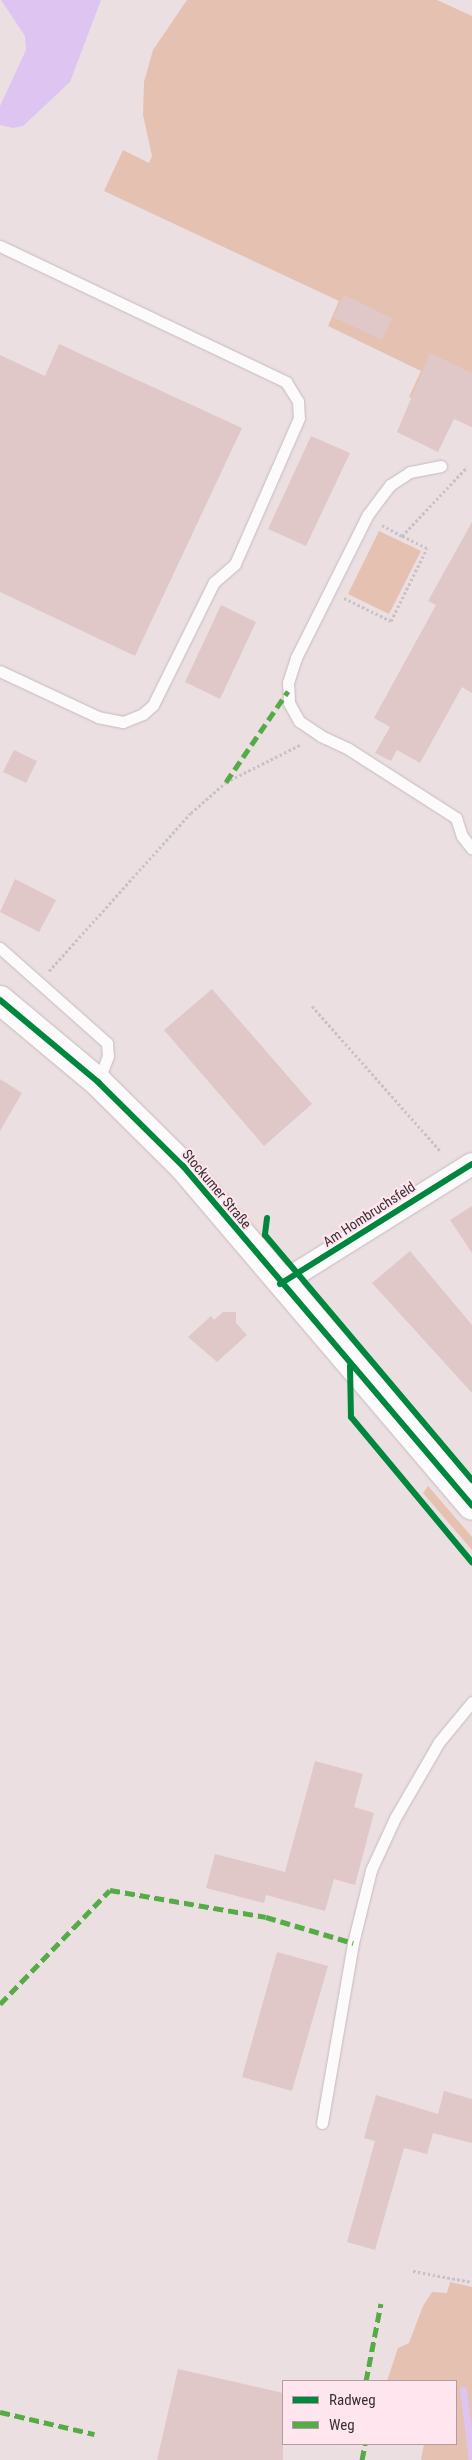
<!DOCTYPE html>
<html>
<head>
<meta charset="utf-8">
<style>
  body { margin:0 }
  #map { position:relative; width:472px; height:2460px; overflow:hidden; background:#ebdfe2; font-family:"Roboto Condensed",sans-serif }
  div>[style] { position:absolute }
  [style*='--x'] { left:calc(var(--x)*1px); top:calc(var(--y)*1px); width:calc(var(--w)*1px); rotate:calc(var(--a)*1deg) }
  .green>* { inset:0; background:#e5c1b2 }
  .water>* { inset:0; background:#dec4f1 }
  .stream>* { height:7px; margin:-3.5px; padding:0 3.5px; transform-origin:3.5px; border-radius:3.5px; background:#dec4f1 }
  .building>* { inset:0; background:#e0c8c8 }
  .path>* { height:3px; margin-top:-1.5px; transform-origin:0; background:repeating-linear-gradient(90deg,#c7c2c3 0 2.5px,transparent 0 5px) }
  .roads { filter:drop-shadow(0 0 1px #c4bbbe) drop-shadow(0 0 1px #c4bbbe) }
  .service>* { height:11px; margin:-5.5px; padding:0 5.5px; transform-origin:5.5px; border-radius:5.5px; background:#fcfafb }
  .minor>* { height:22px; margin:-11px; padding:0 11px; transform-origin:11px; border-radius:11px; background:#fcfafb }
  .secondary>* { height:28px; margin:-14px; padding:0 14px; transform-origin:14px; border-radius:14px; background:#fcfafb }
  .quiet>* { height:5px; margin-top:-2.5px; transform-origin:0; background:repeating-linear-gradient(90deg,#55ab45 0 10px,transparent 0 15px) }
  .cycleway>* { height:6px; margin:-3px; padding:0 3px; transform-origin:3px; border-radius:3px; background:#00873e }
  span { translate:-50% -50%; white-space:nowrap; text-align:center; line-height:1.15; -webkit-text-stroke:4px #ffe6ee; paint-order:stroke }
  .street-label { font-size:14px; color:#393032 }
  .legend { position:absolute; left:282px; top:2380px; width:175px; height:65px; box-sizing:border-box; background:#ffe6ee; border:1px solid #b09da3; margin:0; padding:6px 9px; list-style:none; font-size:15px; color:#393032 }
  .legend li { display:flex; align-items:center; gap:10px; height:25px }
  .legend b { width:25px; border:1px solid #b09da3 }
</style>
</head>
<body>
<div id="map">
  <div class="green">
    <div style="clip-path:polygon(187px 0,437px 0,472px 16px,472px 427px,409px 397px,421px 371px,328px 326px,339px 301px,104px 191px,123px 150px,149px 163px,152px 156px,143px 115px,144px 82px,153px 50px)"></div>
    <div style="clip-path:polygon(379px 531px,421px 551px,389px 614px,348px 594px)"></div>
    <div style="clip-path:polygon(428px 1486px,472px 1537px,472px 1550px,423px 1493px)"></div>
    <div style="clip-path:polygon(450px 2282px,472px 2287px,472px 2460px,421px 2460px,424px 2444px,456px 2444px,456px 2381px,387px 2381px,398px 2348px,409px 2343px,423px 2306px,432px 2292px,447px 2293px)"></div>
  </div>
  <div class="water">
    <div style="clip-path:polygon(1px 0,101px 0,70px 82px,23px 126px,13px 128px,0 125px,0 106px,26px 50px,25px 36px)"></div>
  </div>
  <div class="stream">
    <div style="--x:463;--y:2390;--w:71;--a:82.7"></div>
  </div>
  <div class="building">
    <div style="clip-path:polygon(344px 295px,392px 318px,382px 340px,333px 317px)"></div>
    <div style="clip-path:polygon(59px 344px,242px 428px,135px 656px,0 592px,0 355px,45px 376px)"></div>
    <div style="clip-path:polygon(430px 353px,472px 373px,472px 427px,454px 419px,438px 452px,397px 432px)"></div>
    <div style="clip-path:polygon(311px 436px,350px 453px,306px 546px,268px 529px)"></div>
    <div style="clip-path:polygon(472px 522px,472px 693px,462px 687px,420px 763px,397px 750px,391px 761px,375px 753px,390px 727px,374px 718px,436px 605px,428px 601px)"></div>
    <div style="clip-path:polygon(221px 605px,256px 622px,220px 699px,185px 682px)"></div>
    <div style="clip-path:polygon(14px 750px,37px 761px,26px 783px,3px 772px)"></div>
    <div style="clip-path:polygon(15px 879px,56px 900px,39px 932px,0 912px)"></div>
    <div style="clip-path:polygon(212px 989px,312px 1104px,264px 1146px,164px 1030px)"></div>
    <div style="clip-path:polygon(0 1079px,22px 1093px,0 1131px)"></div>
    <div style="clip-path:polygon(472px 1206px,472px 1253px,450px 1220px)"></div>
    <div style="clip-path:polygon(410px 1251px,472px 1325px,472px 1393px,372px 1283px)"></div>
    <div style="clip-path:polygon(223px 1312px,236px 1312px,236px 1323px,247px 1335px,217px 1362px,188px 1337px,211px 1316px,214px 1320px)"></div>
    <div style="clip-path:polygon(315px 1761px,363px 1774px,354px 1807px,374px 1813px,355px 1885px,334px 1879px,325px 1911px,266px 1895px,264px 1903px,206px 1888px,215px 1854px,285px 1872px)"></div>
    <div style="clip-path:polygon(277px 1952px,328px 1966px,292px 2091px,242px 2077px)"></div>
    <div style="clip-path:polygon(444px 2091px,472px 2099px,472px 2143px,433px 2133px,427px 2154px,404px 2148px,375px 2250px,347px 2242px,375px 2141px,364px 2138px,376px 2095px,438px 2114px)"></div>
    <div style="clip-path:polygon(178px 2369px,283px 2393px,283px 2460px,157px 2460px)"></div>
  </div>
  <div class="path">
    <div style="--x:382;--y:525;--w:23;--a:29"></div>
    <div style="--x:402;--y:536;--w:95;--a:-46.7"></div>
    <div style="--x:344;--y:598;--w:52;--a:26.1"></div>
    <div style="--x:391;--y:621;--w:81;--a:-63.7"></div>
    <div style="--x:427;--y:548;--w:28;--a:-154"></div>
    <div style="--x:49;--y:971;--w:212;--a:-48.1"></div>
    <div style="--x:191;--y:813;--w:47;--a:-41.5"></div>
    <div style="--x:226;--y:782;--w:85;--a:-26.6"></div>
    <div style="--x:312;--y:1006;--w:195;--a:48.5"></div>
    <div style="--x:413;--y:2271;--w:60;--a:10.6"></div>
  </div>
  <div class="roads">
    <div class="service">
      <div style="--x:0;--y:246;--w:317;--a:25.4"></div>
      <div style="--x:286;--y:382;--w:22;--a:58"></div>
      <div style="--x:298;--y:401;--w:17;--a:87"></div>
      <div style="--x:299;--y:418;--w:159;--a:113.7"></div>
      <div style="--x:235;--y:564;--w:28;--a:139"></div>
      <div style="--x:214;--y:582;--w:137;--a:116.4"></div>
      <div style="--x:153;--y:705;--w:13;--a:138"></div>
      <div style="--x:143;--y:714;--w:22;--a:158"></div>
      <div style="--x:123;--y:722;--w:25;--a:-169"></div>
      <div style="--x:98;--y:717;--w:108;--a:-154.9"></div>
      <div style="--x:441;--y:466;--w:32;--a:169"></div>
      <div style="--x:410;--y:472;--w:24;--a:147"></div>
      <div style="--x:390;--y:485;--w:36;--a:127"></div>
      <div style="--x:368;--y:514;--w:161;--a:116.6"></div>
      <div style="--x:296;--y:658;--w:25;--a:108"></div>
      <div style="--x:288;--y:682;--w:21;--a:87"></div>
      <div style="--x:289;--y:703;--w:21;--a:61"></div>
      <div style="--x:299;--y:721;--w:27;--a:34"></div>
      <div style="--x:321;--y:736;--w:29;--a:25"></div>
      <div style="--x:347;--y:748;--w:130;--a:32.7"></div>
      <div style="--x:456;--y:818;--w:19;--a:72"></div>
      <div style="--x:462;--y:836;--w:16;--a:52"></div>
      <div style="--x:0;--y:948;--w:143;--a:41.6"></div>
      <div style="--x:107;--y:1043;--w:13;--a:86"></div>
      <div style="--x:108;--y:1056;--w:28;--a:111"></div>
      <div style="--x:322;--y:2123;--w:183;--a:-80.2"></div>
      <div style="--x:353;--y:1943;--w:75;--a:-76.1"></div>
      <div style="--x:371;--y:1870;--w:57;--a:-65.2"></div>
      <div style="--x:395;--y:1818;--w:88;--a:-59.9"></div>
      <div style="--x:439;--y:1742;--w:52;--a:-50.5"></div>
    </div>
    <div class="minor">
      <div style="--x:280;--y:1284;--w:226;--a:-32"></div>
    </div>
    <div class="secondary">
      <div style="--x:0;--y:1000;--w:128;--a:39.9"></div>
      <div style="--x:98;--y:1082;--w:120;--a:44.7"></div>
      <div style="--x:183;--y:1166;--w:446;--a:49.6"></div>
    </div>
  </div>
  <div class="quiet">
    <div style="--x:226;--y:782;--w:110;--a:-55.7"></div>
    <div style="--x:0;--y:2004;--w:158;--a:-46"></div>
    <div style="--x:110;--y:1890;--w:158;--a:9.8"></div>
    <div style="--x:266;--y:1917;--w:91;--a:16.6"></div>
    <div style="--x:366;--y:2381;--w:79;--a:-79.1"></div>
    <div style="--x:0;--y:2412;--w:97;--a:13.2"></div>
    <div style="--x:362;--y:2460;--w:16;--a:-79"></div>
  </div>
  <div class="cycleway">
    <div style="--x:0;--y:1000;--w:128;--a:39.9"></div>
    <div style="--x:98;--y:1082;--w:120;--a:44.7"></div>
    <div style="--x:183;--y:1166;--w:446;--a:49.6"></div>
    <div style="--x:267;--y:1218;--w:17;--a:97"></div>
    <div style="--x:265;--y:1235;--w:321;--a:49.8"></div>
    <div style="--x:280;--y:1284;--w:226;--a:-32"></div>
    <div style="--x:350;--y:1366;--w:51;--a:88.9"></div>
    <div style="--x:351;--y:1417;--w:189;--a:50.2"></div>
  </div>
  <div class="street-label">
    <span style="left:217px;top:1189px;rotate:50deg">Stockumer Straße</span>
    <span style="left:369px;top:1214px;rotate:-33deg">Am Hombruchsfeld</span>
  </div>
  <ul class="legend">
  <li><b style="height:6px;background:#00873e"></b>Radweg</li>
  <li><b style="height:6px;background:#55ab45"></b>Weg</li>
  </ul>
</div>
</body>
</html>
